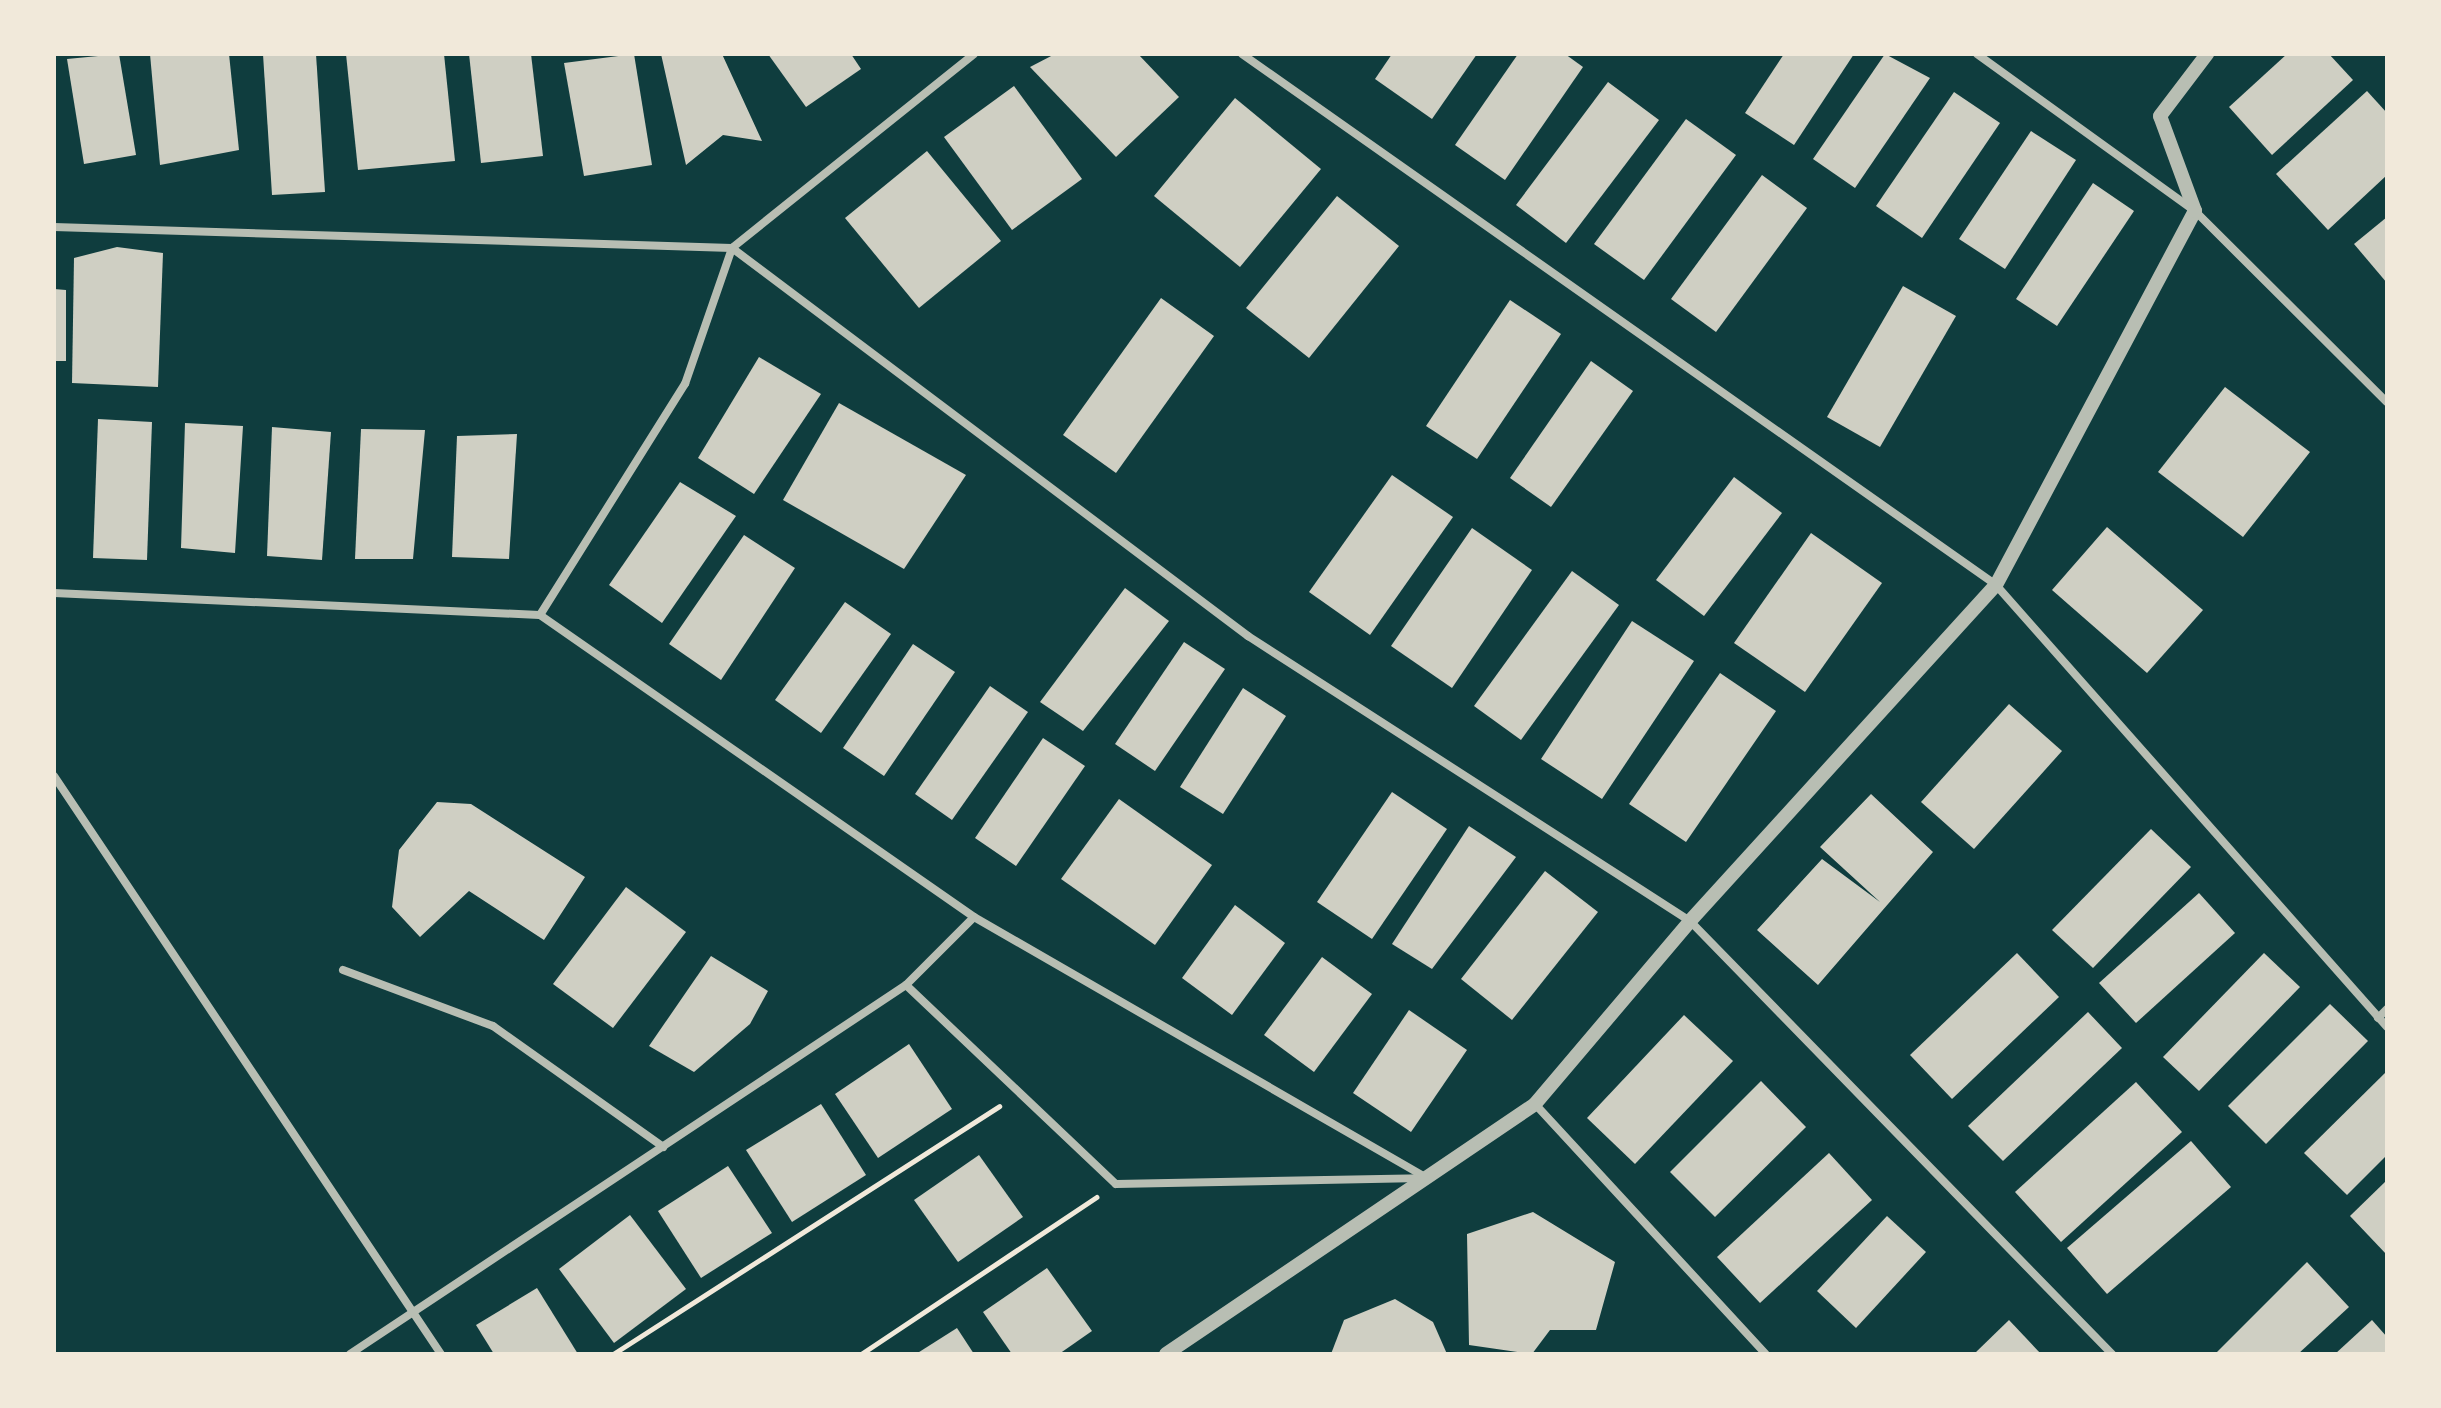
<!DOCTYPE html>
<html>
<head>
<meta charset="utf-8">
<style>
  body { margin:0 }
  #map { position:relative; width:2441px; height:1408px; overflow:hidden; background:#0f3d3e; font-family:"Fira Sans",sans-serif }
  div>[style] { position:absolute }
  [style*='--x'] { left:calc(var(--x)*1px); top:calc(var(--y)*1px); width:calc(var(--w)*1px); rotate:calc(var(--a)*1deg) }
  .building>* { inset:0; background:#cfcfc3 }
  .path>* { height:5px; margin:-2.5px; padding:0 2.5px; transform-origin:2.5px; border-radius:2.5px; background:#f1e9da }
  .minor>* { height:8px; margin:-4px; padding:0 4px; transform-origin:4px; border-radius:4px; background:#b8beb3 }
  .tertiary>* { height:14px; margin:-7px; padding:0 7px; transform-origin:7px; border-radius:7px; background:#b8beb3 }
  span { translate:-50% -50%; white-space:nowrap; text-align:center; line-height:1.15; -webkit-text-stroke:6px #f1e9da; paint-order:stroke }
  .frame { position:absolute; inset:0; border:56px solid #f1e9da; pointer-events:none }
</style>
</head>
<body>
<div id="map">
  <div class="building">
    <div style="clip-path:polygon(119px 54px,136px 155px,84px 164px,67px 59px)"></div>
    <div style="clip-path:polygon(150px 54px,229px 54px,239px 150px,160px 165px)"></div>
    <div style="clip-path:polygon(263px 54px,316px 54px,325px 192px,272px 195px)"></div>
    <div style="clip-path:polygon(346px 54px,444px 54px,455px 161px,358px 170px)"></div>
    <div style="clip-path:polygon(469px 54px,531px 54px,543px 156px,481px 163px)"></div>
    <div style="clip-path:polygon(634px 54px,652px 165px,584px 176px,564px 63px)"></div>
    <div style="clip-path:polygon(661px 54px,722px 54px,762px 141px,723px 135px,686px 165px)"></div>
    <div style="clip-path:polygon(768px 54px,851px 54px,861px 69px,806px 107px)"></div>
    <div style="clip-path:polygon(1055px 54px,1138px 54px,1179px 97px,1116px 157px,1030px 67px)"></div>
    <div style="clip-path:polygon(1392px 54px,1477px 54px,1432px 119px,1375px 79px)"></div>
    <div style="clip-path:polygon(1518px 54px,1565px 54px,1583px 67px,1505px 180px,1455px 145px)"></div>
    <div style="clip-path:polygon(1784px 54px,1854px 54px,1794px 145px,1745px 113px)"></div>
    <div style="clip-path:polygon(1885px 54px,1930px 78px,1855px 188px,1813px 159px)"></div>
    <div style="clip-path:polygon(2287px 54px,2329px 54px,2353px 80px,2272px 155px,2229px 107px)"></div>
    <div style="clip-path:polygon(1608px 82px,1659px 120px,1566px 243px,1516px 205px)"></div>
    <div style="clip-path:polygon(1014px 86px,1082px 179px,1012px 230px,944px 137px)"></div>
    <div style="clip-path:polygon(2367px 91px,2387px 113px,2387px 175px,2328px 230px,2276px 174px)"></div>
    <div style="clip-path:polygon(1954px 92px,2000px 123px,1922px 238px,1876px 206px)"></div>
    <div style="clip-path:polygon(1235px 98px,1321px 169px,1240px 267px,1154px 196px)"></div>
    <div style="clip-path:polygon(1686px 119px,1736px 155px,1644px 280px,1594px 244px)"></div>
    <div style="clip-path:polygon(2031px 131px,2076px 160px,2005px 269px,1959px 239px)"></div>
    <div style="clip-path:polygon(927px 151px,1001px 241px,919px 308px,845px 218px)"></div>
    <div style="clip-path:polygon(1762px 175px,1807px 208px,1716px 332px,1671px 299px)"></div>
    <div style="clip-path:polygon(2093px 183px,2134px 211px,2057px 326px,2016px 299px)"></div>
    <div style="clip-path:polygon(1337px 196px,1399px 246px,1309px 358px,1246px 308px)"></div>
    <div style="clip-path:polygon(2387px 217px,2387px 283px,2354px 244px)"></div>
    <div style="clip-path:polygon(117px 247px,163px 253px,158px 387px,72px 383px,74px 258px)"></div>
    <div style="clip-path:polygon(1903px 286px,1956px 316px,1880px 447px,1827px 417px)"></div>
    <div style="clip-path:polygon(54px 289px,66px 290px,66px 361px,54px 361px)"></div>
    <div style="clip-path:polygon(1161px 298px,1214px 336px,1116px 473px,1063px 435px)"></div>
    <div style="clip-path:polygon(1510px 300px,1561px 334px,1477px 459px,1426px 426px)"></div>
    <div style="clip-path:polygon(759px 357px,821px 394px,754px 494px,698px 458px)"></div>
    <div style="clip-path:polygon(1591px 361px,1633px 391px,1551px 507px,1510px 478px)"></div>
    <div style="clip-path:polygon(2225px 387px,2310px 452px,2243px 537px,2158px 472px)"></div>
    <div style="clip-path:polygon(839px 403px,966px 475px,904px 569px,783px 500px)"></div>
    <div style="clip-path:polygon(98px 419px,152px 422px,147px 560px,93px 558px)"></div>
    <div style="clip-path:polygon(185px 423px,243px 426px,235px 553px,181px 548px)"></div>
    <div style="clip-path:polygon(272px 427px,331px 432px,322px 560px,267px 556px)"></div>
    <div style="clip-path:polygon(361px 429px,425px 430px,413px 559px,355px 559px)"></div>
    <div style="clip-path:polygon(517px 434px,509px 559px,452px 557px,457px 436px)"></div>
    <div style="clip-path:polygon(1392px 475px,1453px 517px,1370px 635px,1309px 592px)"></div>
    <div style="clip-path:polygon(1734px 477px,1782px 513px,1704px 616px,1656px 580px)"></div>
    <div style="clip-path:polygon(680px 482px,736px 516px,662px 623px,609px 585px)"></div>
    <div style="clip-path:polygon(2107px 527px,2203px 610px,2147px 673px,2052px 590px)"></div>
    <div style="clip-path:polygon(1472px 528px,1532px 570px,1452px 688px,1391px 646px)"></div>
    <div style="clip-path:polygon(1811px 533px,1882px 583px,1805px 692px,1734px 643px)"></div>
    <div style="clip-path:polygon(744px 535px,795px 568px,721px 680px,669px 644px)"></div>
    <div style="clip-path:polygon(1572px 571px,1619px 605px,1521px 740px,1474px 706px)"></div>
    <div style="clip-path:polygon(1125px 588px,1169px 621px,1083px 731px,1040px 702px)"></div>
    <div style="clip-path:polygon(845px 602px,891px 634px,821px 733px,775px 700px)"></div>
    <div style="clip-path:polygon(1632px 621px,1694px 661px,1602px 799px,1541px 759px)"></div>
    <div style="clip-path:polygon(1184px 642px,1225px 669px,1155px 771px,1115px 744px)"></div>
    <div style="clip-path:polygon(913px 644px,955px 672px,884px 776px,843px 748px)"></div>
    <div style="clip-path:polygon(1720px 673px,1776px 711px,1686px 842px,1629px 804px)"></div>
    <div style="clip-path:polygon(990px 686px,1028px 712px,952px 820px,915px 794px)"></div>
    <div style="clip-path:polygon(1243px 688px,1286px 716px,1223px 814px,1180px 787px)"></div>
    <div style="clip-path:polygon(2009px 704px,2062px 751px,1974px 849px,1921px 802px)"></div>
    <div style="clip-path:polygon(1043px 738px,1085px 766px,1016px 866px,975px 838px)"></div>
    <div style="clip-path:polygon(1392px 792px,1447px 829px,1372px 939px,1317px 902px)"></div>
    <div style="clip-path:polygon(1871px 794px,1933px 852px,1818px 985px,1757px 930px,1822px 859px,1880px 902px,1820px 847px)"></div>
    <div style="clip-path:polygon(1119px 799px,1212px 865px,1155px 945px,1061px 879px)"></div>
    <div style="clip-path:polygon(437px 802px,471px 804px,585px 877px,544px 940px,469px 891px,420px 937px,392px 907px,399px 850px)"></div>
    <div style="clip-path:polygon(1469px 826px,1516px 857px,1432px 969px,1392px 944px)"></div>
    <div style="clip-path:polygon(2151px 829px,2191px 867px,2093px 968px,2052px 930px)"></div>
    <div style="clip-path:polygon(1545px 871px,1598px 912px,1512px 1020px,1461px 979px)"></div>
    <div style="clip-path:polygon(626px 887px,686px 932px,613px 1028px,553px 984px)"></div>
    <div style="clip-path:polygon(2199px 893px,2235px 933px,2136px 1023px,2099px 983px)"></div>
    <div style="clip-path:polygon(1235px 905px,1285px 943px,1232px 1015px,1182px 978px)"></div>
    <div style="clip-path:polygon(2017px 953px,2059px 997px,1952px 1099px,1910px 1055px)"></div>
    <div style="clip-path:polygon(2264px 953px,2300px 987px,2199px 1091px,2163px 1057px)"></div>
    <div style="clip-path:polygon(711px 956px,768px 991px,750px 1024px,694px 1072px,649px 1046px)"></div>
    <div style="clip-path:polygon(1322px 957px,1372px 994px,1314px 1072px,1264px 1035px)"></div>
    <div style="clip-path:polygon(2330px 1004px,2368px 1041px,2266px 1144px,2228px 1106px)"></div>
    <div style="clip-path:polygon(1409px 1010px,1467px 1050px,1411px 1132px,1353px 1093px)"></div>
    <div style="clip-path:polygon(2088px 1012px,2122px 1048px,2003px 1161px,1968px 1126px)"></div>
    <div style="clip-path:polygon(1684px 1015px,1733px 1061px,1635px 1164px,1587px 1118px)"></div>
    <div style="clip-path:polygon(909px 1044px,952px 1109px,878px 1158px,835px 1094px)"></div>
    <div style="clip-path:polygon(2387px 1071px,2387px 1155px,2347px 1195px,2304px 1153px)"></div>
    <div style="clip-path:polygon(1761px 1081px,1806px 1127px,1715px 1217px,1670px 1172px)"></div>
    <div style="clip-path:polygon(2136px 1082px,2182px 1132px,2061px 1242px,2015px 1192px)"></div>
    <div style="clip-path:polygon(821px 1104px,866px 1175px,792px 1222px,746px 1150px)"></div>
    <div style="clip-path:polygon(2191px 1141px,2231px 1187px,2107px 1294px,2067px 1248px)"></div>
    <div style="clip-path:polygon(1829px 1153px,1872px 1200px,1760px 1303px,1717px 1257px)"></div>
    <div style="clip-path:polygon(979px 1155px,1023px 1217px,958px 1262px,914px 1200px)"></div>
    <div style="clip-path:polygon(728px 1166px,772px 1233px,701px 1278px,658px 1211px)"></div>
    <div style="clip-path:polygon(2387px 1180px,2387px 1255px,2350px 1216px)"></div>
    <div style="clip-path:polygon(1533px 1212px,1615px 1262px,1596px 1330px,1550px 1330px,1532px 1354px,1469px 1345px,1467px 1234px)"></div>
    <div style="clip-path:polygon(630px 1215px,686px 1289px,614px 1343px,559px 1269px)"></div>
    <div style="clip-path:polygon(1887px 1216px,1926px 1252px,1856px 1328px,1817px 1291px)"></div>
    <div style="clip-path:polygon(2307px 1262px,2349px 1307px,2298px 1354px,2215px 1354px)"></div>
    <div style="clip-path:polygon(1047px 1268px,1092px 1331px,1059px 1354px,1012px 1354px,983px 1312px)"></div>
    <div style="clip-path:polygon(537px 1288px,578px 1354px,494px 1354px,476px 1325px)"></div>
    <div style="clip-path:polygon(1395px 1299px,1433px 1322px,1447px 1354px,1331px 1354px,1344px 1320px)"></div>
    <div style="clip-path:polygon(2009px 1320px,2041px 1354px,1974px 1354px)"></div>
    <div style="clip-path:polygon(2372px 1320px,2387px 1337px,2387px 1354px,2335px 1354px)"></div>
    <div style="clip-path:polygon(957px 1328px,974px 1354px,916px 1354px)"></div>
  </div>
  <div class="path">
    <div style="--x:613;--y:1354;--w:459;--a:-32.7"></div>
    <div style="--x:861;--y:1354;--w:283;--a:-33.7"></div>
  </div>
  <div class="minor">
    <div style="--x:1242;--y:54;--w:922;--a:35.15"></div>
    <div style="--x:1996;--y:585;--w:590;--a:48.5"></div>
    <div style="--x:1977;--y:54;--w:269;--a:35.8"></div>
    <div style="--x:2195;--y:211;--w:271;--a:44.9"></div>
    <div style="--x:54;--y:227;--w:678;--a:1.77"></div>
    <div style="--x:732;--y:248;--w:310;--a:-38.7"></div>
    <div style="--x:732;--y:248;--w:646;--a:36.94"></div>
    <div style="--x:1248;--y:636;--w:526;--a:32.81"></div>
    <div style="--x:1690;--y:921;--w:605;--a:45.74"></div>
    <div style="--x:54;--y:593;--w:486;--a:2.6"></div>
    <div style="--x:540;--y:615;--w:529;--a:34.83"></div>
    <div style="--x:974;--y:917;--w:523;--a:29.95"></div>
    <div style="--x:540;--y:615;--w:273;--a:-57.9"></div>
    <div style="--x:685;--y:384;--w:144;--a:-70.9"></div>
    <div style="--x:54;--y:776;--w:696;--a:56.2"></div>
    <div style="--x:343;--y:970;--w:160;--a:20.5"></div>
    <div style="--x:493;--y:1026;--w:209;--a:35.4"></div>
    <div style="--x:906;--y:985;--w:289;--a:43.5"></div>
    <div style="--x:1116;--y:1184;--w:306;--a:-1.1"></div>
    <div style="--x:2378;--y:1018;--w:13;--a:-45"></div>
    <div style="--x:1535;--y:1104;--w:340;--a:47.3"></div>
    <div style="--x:350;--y:1354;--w:667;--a:-33.57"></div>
    <div style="--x:906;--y:985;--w:96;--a:-45"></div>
  </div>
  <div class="tertiary">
    <div style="--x:1166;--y:1354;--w:446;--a:-34.1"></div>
    <div style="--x:1535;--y:1104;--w:240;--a:-49.7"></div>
    <div style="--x:1690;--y:921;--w:454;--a:-47.7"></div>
    <div style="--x:1996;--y:585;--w:424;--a:-62"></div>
    <div style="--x:2195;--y:211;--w:101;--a:-110.2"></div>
    <div style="--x:2160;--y:116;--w:78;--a:-52.8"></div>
  </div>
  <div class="frame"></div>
</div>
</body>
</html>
